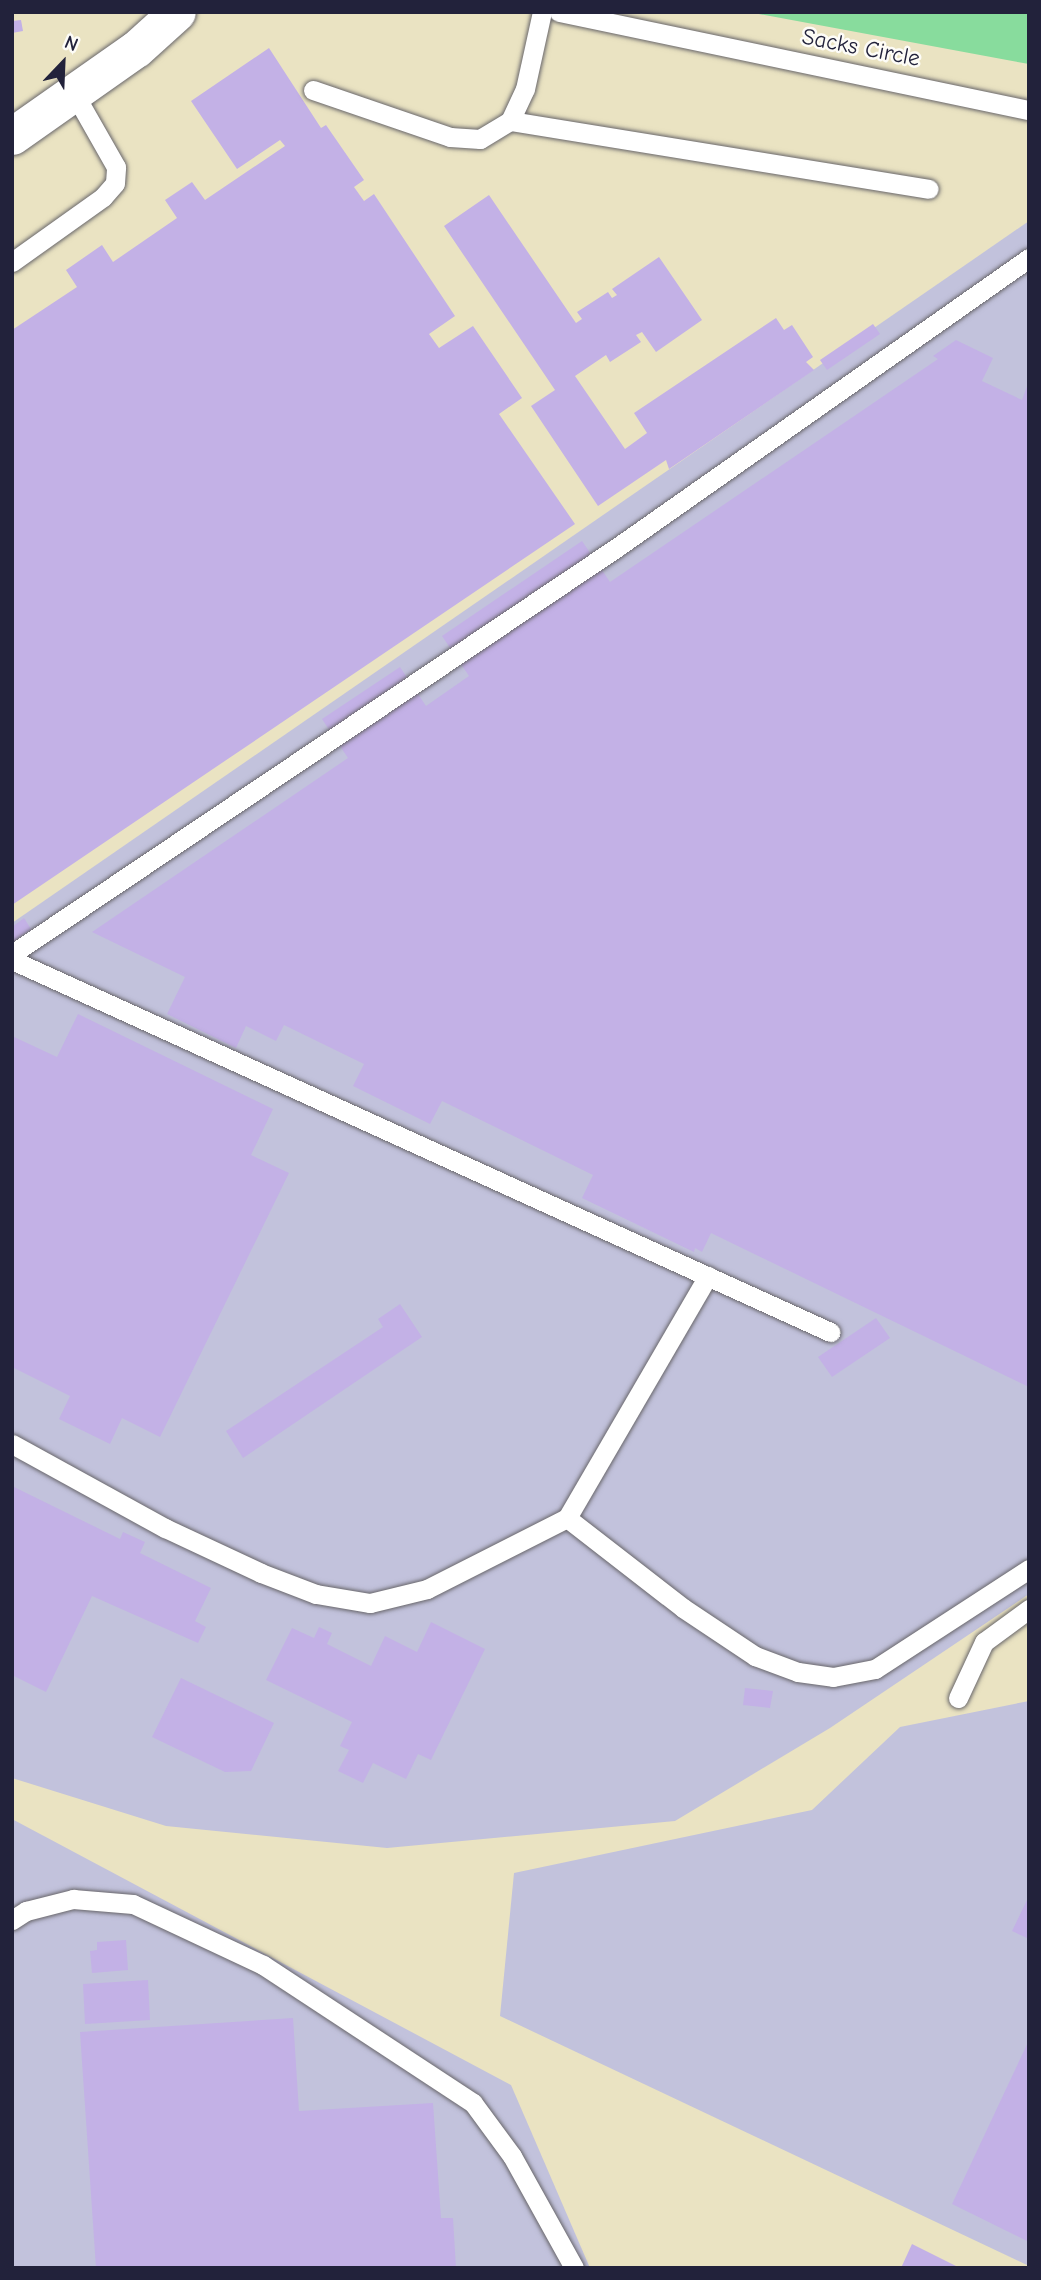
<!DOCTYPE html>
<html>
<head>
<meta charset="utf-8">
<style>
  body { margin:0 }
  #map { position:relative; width:1041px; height:2280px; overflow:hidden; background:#eae3c2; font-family:"Comic Neue",sans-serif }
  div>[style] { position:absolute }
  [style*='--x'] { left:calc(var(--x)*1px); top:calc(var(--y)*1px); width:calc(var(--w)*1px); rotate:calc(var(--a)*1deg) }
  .industrial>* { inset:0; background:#c2c2dc }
  .green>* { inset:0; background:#88dc9d }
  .building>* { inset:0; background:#c3b1e6 }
  .roads { filter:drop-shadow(0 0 2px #68666a) drop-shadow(0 0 2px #68666a) }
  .lane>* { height:19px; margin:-9.5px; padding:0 9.5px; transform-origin:9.5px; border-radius:9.5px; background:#fff }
  .street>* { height:37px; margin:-18.5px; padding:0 18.5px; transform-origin:18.5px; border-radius:18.5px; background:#fff }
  span { translate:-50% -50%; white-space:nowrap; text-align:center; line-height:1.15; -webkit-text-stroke:5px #fdfcf7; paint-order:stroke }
  .street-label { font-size:23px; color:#22223b }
  .frame { position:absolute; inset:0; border:14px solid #22223b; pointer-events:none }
  .north { position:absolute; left:28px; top:28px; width:70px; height:70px; -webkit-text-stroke:5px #fdfcf7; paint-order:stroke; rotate:23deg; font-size:19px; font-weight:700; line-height:28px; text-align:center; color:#22223b }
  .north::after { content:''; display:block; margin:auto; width:24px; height:32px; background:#22223b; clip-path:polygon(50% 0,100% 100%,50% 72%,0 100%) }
</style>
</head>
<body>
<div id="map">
  <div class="industrial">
    <div style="clip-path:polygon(1029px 221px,1029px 1594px,830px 1728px,675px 1821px,387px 1848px,166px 1826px,12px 1778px,12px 923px)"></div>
    <div style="clip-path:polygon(1029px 1701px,1029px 2266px,500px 2016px,514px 1873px,812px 1810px,900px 1727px)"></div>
    <div style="clip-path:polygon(12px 1819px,511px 2085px,590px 2268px,12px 2268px)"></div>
  </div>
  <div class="green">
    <div style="clip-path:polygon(748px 12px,1029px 12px,1029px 64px,1007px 60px)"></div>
  </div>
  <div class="building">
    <div style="clip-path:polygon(21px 20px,23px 31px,12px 33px,12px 21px)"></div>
    <div style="clip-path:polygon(269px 48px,321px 128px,326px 125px,364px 180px,354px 187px,364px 201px,374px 194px,455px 316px,429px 334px,439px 348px,473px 326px,522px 398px,499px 414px,575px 524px,12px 905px,12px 330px,77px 287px,66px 270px,102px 245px,113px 262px,177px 218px,165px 200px,192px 182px,205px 200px,285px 146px,280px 140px,237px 169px,191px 101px)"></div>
    <div style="clip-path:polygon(489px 195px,576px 323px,582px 319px,577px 312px,608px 292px,612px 298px,617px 295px,612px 289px,659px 257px,702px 320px,656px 352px,642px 332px,636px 335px,641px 342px,610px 362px,606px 355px,575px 376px,625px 449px,647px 433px,634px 413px,776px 318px,784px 330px,792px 325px,813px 357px,806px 362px,814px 370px,669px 469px,666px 460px,598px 506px,531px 406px,555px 390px,444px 226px)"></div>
    <div style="clip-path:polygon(873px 324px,880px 334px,827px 370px,820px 360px)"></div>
    <div style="clip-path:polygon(956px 340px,993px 358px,982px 381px,1022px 400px,1029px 381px,1029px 1387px,711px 1233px,702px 1252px,695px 1248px,694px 1252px,582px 1198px,593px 1175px,442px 1101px,430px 1124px,353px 1086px,364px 1064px,284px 1025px,276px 1041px,246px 1026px,236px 1048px,167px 1014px,185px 977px,92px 932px,348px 758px,322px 719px,400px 667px,426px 706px,469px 676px,442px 636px,582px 541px,610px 582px,938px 359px,933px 356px)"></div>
    <div style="clip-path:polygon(24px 918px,31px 929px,12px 943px,12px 927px)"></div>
    <div style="clip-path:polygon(78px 1014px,273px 1109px,251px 1155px,289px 1173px,160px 1437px,122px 1418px,110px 1444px,59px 1419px,70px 1396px,12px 1367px,12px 1036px,57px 1057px)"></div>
    <div style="clip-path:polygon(400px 1304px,422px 1337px,243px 1458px,226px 1431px,383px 1327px,378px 1319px)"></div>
    <div style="clip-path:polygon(876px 1318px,890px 1338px,832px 1377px,818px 1357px)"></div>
    <div style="clip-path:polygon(12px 1486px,120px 1539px,123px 1532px,145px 1542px,140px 1553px,211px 1588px,195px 1621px,206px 1627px,198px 1643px,92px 1596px,46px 1692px,12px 1675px)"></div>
    <div style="clip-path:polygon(431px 1622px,485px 1649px,431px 1760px,418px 1754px,406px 1779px,373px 1763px,363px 1783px,338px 1771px,349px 1750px,340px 1746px,352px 1722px,266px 1680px,292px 1628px,314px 1638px,319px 1627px,332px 1633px,327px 1644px,371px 1666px,385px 1636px,417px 1652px)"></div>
    <div style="clip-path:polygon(181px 1678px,274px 1723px,251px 1771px,225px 1772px,152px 1737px)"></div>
    <div style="clip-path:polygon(745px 1688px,773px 1691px,770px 1708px,743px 1705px)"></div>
    <div style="clip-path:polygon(1029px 1896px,1029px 1939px,1012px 1931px)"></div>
    <div style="clip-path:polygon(126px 1940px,128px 1970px,92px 1973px,90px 1951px,97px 1950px,97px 1942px)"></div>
    <div style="clip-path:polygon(148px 1980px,150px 2020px,85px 2024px,83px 1984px)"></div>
    <div style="clip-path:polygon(293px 2018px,299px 2111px,433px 2103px,441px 2218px,453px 2218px,456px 2268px,96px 2268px,80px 2032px)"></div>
    <div style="clip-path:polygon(1029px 2040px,1029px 2242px,952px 2204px)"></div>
    <div style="clip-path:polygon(912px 2244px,960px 2268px,901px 2268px)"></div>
  </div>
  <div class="roads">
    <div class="lane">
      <div style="--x:559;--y:12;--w:480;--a:11.8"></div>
      <div style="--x:313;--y:90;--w:145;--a:18.9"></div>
      <div style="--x:450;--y:137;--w:30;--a:4"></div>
      <div style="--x:480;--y:139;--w:35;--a:-31"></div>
      <div style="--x:510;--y:121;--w:35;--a:-65"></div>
      <div style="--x:525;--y:89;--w:79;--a:-77.6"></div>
      <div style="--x:510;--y:121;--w:424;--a:9.2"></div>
      <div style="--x:12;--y:262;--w:112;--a:-35.5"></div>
      <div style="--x:103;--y:197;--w:18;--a:-49"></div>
      <div style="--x:115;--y:183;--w:16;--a:-86"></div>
      <div style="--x:116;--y:167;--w:85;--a:-119.6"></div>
      <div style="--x:12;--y:954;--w:728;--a:-33.91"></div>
      <div style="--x:616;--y:548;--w:505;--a:-35.08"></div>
      <div style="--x:12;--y:960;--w:899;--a:24.45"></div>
      <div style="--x:12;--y:1444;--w:175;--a:28.8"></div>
      <div style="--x:165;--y:1528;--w:106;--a:25.1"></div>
      <div style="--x:261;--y:1573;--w:59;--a:20.9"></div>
      <div style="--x:316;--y:1594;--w:55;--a:9.5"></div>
      <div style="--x:370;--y:1603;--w:59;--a:-13.8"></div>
      <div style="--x:427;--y:1589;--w:157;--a:-26.9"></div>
      <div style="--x:567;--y:1518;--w:147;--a:37.8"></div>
      <div style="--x:683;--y:1608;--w:87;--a:33.7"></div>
      <div style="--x:755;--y:1656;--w:46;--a:20.4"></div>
      <div style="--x:798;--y:1672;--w:35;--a:8"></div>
      <div style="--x:833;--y:1677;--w:43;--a:-10.8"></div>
      <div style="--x:875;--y:1669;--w:184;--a:-33"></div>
      <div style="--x:567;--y:1518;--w:280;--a:-59.8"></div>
      <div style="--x:958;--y:1698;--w:62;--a:-65.1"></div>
      <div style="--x:984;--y:1642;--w:56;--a:-36.3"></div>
      <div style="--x:12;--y:1920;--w:17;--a:-33"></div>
      <div style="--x:26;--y:1911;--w:49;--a:-14.3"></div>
      <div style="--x:73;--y:1899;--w:60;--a:4.8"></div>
      <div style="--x:133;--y:1904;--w:144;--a:25.1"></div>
      <div style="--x:263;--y:1965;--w:251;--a:33.3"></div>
      <div style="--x:473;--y:2103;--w:66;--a:53.7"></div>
      <div style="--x:512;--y:2156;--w:128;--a:61"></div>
    </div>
    <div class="street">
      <div style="--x:12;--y:136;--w:151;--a:-35.1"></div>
      <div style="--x:136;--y:49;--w:55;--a:-42.1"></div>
    </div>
  </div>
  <div class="street-label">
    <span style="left:861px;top:48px;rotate:11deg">Sacks Circle</span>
  </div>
  <div class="frame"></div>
  <div class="north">N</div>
</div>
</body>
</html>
